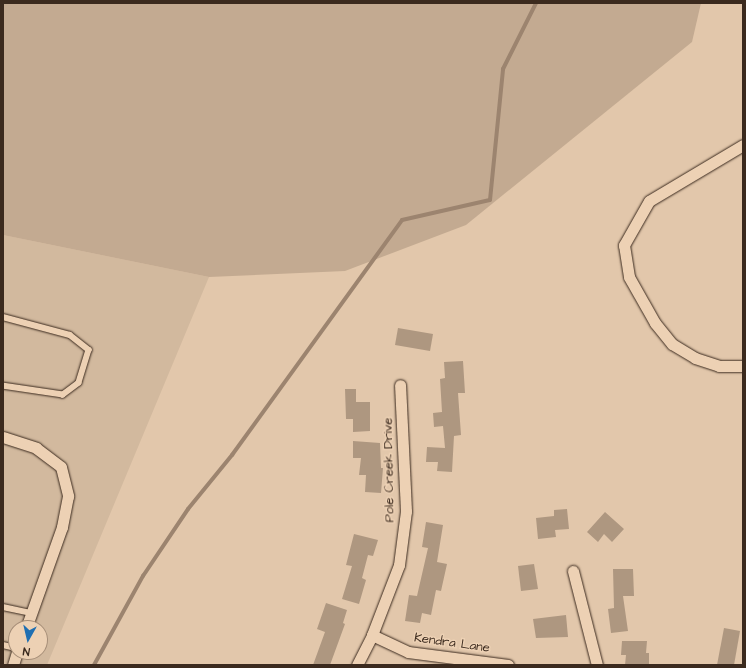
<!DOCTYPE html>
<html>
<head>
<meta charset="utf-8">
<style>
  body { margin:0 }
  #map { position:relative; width:746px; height:668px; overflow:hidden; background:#e2c7ab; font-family:"Architects Daughter",sans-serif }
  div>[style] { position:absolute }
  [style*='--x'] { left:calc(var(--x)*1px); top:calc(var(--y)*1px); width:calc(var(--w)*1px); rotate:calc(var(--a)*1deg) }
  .built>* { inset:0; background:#d2b99e }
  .green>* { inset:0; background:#c3aa91 }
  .stream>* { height:4px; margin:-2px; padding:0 2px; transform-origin:2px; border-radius:2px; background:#9c846f }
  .building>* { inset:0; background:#ae9780 }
  .roads { filter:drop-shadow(0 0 1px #3b2a1e) drop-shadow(0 0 1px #3b2a1e) }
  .lane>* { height:5.5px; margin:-2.75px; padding:0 2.75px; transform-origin:2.75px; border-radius:2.75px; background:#edd1b4 }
  .street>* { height:11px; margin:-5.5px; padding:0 5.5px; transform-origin:5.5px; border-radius:5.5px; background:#edd1b4 }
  span { translate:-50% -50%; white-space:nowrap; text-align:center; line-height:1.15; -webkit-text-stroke:3px #edd1b4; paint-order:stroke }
  .street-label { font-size:13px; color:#3b2a1e }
  .frame { position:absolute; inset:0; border:4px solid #3b2a1e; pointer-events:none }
  .north { position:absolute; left:8px; top:620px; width:40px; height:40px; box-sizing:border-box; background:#edd1b4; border:1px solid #a68e78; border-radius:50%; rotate:188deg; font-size:11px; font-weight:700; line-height:16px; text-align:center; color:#3b2a1e }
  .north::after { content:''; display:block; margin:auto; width:14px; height:18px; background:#1f6fb2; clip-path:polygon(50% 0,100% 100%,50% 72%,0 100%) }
</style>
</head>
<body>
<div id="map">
  <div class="built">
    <div style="clip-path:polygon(evenodd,3px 235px,209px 277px,47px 665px,3px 665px,3px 235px,16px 628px,40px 628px,40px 652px,16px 652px,16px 628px)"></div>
  </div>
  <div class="green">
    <div style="clip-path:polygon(3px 3px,701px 3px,692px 42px,466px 225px,345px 271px,209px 277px,3px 235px)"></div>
  </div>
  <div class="stream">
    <div style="--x:94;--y:665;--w:102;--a:-61.2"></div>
    <div style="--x:143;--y:576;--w:81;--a:-56.1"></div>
    <div style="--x:188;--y:509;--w:70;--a:-50.8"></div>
    <div style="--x:232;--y:455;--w:290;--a:-54.1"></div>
    <div style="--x:402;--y:220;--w:90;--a:-12.8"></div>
    <div style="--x:490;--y:200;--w:132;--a:-84.3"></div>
    <div style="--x:503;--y:69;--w:74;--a:-63.4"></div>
  </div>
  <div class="building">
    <div style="clip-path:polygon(398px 328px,433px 334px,430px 351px,395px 345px)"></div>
    <div style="clip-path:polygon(463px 361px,465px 393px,458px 393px,461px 435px,454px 436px,452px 472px,437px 471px,438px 462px,426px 462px,427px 447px,445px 448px,443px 426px,434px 427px,433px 413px,442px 412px,440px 379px,445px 378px,444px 362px)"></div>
    <div style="clip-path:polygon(345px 389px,356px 389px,356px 402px,370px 402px,370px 431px,353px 432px,353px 419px,346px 419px)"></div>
    <div style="clip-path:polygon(353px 441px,380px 443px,381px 468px,383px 468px,381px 493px,365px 492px,366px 475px,359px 475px,361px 458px,353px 458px)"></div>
    <div style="clip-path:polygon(567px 509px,569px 529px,555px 530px,556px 537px,538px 539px,536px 518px,554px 516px,554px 510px)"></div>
    <div style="clip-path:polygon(605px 512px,624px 529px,612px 542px,604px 534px,598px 542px,587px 532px)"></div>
    <div style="clip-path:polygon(426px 522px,443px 525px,437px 562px,447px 564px,441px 591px,436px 590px,431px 615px,422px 613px,420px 623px,405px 621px,409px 595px,417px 596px,428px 548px,422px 547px)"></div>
    <div style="clip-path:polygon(354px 534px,378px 540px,373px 556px,368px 555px,362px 578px,366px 580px,359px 604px,342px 599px,352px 566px,346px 565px)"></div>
    <div style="clip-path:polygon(534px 564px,538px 589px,521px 591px,518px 566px)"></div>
    <div style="clip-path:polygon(613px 569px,633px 569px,634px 596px,623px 596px,628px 631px,611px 633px,608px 609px,614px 608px)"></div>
    <div style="clip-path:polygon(326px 603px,347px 610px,343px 623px,345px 624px,330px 665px,313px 665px,325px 632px,317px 629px)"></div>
    <div style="clip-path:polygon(566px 615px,568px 637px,536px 638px,533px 619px)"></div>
    <div style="clip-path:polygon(724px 628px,740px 631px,734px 665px,717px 665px)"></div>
    <div style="clip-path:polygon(622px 641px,647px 641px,646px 653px,649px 653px,649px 665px,625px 665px,626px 655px,621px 655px)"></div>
  </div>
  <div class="roads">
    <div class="lane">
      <div style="--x:3;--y:317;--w:69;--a:15"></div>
      <div style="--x:70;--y:335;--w:24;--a:38"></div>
      <div style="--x:89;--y:350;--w:34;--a:107"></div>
      <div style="--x:79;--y:383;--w:20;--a:143"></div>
      <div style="--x:63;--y:395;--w:61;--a:-171.5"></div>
      <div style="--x:3;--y:607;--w:29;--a:12"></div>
      <div style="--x:3;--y:645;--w:13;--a:13"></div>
    </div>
    <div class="street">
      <div style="--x:743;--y:145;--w:109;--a:149.2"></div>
      <div style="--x:649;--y:201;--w:51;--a:119.6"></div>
      <div style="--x:624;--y:245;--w:32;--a:81"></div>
      <div style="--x:629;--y:277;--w:53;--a:60.5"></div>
      <div style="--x:655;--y:323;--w:27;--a:51"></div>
      <div style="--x:672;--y:344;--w:27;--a:31"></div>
      <div style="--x:695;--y:358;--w:25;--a:18"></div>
      <div style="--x:719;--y:366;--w:24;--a:0"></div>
      <div style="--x:3;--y:437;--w:35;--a:18"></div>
      <div style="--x:36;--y:448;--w:31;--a:37"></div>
      <div style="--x:61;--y:467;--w:30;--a:76"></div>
      <div style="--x:68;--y:496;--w:32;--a:101"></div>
      <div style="--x:62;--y:527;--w:107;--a:109.6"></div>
      <div style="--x:573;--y:571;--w:97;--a:75.7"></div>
      <div style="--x:372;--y:635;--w:40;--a:25"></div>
      <div style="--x:408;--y:652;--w:101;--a:7.4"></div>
      <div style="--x:13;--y:665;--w:14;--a:-73"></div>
      <div style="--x:357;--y:665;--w:34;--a:-63"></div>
      <div style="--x:372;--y:635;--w:75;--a:-68.9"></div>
      <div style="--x:399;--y:565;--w:54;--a:-82.6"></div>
      <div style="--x:406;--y:511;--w:126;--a:-92.7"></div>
    </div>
  </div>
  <div class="street-label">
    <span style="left:389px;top:470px;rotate:-91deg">Pole Creek Drive</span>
    <span style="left:452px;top:643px;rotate:8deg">Kendra Lane</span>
  </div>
  <div class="frame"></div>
  <div class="north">N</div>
</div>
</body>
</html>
